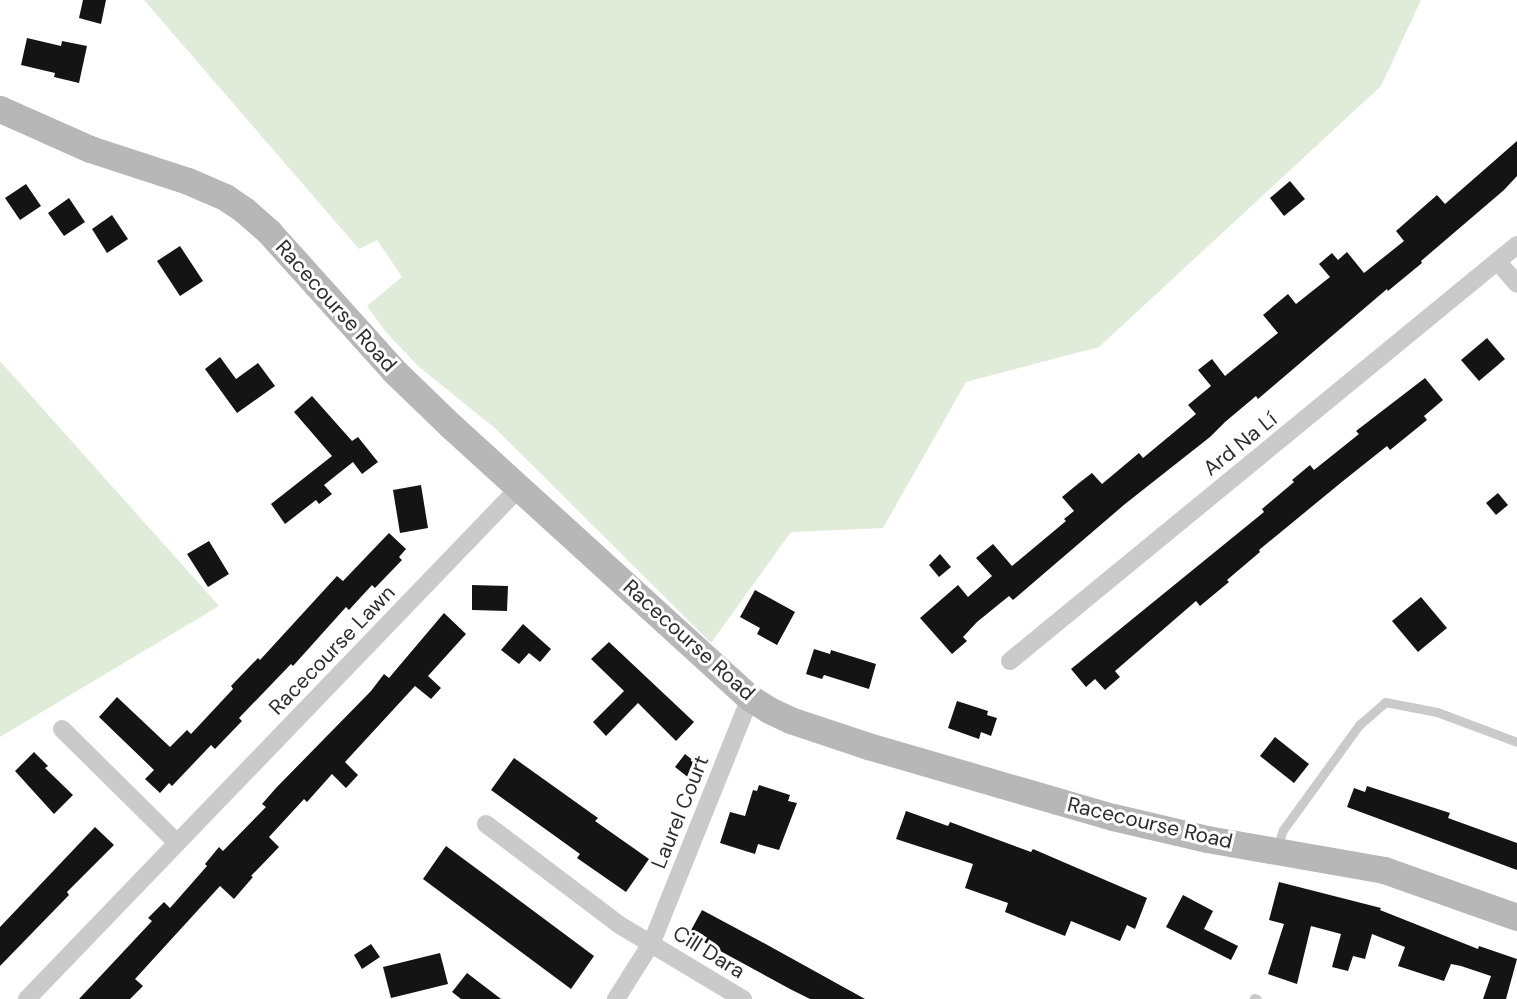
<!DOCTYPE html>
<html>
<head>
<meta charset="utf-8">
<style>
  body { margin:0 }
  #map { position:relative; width:1517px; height:999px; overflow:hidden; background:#fff; font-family:"DM Sans",sans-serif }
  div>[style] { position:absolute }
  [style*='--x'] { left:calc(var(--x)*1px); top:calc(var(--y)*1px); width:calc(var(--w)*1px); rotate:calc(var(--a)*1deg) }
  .green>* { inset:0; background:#e1ebd9 }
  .building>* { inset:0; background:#141414 }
  .lane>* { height:9px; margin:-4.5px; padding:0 4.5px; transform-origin:4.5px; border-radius:4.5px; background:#cacaca }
  .street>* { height:18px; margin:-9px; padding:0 9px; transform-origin:9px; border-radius:9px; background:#cacaca }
  .secondary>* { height:27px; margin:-13.5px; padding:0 13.5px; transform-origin:13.5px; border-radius:13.5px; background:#b7b7b7 }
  span { translate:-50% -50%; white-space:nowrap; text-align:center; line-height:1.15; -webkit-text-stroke:6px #fff; paint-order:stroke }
  .street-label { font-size:21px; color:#2d2d2d }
</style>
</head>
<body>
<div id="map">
  <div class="green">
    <div style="clip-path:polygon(144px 0,1421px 0,1381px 86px,1099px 347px,966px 382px,883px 528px,791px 532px,711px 643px,496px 429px,418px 366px,385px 331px,367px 306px,402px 277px,377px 240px,359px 249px)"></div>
    <div style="clip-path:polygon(0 361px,219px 606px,0 737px)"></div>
  </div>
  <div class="building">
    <div style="clip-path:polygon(83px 0,106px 0,101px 24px,79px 18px)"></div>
    <div style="clip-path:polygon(27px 38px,61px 46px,62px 41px,87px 46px,79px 83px,54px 77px,55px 73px,21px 65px)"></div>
    <div style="clip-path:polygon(1517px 141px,1517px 176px,1504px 190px,1421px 261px,1422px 263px,1388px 291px,1387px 289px,1258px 399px,1256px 396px,1225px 422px,1210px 437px,1125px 504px,1013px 600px,1009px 596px,977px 622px,963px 637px,967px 641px,952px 654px,920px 618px,958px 585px,968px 597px,992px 576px,976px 558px,993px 544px,1012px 566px,1066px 521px,1064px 519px,1074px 511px,1062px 497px,1079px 483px,1092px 473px,1102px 484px,1139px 453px,1143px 458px,1196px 414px,1188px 405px,1211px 386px,1198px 370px,1212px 359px,1225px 376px,1278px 333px,1263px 315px,1288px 294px,1296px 304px,1330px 277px,1319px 264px,1332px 253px,1338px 260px,1347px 252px,1364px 273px,1404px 241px,1396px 231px,1437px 195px,1445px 204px)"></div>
    <div style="clip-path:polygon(1290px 181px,1305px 199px,1284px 216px,1270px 198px)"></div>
    <div style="clip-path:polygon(26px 184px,41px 206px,20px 220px,5px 198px)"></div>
    <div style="clip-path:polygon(69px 198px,85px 222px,64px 236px,48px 213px)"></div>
    <div style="clip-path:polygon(112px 215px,128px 239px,107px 253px,92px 229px)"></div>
    <div style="clip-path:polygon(180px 246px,203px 281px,180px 296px,157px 261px)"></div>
    <div style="clip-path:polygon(1487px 338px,1505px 359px,1479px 381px,1461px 360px)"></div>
    <div style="clip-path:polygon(220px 357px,236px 379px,258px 363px,275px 386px,237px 413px,205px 369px)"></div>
    <div style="clip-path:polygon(1425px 378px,1443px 400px,1424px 416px,1427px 420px,1390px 450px,1387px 446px,1343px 481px,1259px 550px,1260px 552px,1227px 580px,1229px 582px,1200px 606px,1196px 601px,1115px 671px,1120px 677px,1105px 690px,1095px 679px,1086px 687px,1071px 669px,1264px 512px,1262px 509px,1294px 482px,1292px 480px,1310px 465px,1314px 470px,1359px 434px,1356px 431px)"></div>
    <div style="clip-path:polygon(312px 396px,352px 441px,358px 437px,378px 462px,362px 474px,353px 462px,324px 485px,332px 494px,319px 504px,316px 500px,285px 524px,271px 504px,332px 456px,294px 412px)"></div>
    <div style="clip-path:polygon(421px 485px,428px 528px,400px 533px,393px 490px)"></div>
    <div style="clip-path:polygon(1498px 493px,1508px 505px,1496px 515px,1486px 503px)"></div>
    <div style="clip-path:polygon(389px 533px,406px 549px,399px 557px,402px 560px,375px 588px,372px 585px,349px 610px,346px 607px,293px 666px,291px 664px,239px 718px,242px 721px,215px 749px,211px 745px,172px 786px,169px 783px,160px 793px,145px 779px,154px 770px,99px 717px,117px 697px,170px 747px,187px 730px,191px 734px,233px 689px,231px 686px,258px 658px,260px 660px,337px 576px,343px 581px)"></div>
    <div style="clip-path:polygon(209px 541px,229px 574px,208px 587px,187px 554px)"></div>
    <div style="clip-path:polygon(940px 554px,951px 567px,939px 577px,929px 565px)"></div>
    <div style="clip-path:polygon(472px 585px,508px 586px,507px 611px,472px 610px)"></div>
    <div style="clip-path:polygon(755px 590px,795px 612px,777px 645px,757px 634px,760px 628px,740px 617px)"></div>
    <div style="clip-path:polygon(1421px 597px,1447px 628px,1418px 652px,1392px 621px)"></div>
    <div style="clip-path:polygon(444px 613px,466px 634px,428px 676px,441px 688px,431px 699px,415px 686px,345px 762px,358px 775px,346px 788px,332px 774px,307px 802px,304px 799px,269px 837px,279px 847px,251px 876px,253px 877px,234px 899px,220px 886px,135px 979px,143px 986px,130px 999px,79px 999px,152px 921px,148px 918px,164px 902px,170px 908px,207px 866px,205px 864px,219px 847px,223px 851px,266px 807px,262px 804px,276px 788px,371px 691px,384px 674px,389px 678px)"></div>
    <div style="clip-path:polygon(523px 624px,551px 649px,540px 662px,529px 653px,519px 664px,501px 650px)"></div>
    <div style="clip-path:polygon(609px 642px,694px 722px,676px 741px,638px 703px,606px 736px,593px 722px,624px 691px,591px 659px)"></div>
    <div style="clip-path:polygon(814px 649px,830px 654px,831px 650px,876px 664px,869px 689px,824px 675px,822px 679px,806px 674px)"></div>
    <div style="clip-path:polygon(957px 701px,988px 711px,987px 715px,997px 718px,991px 736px,981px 732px,979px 739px,948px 728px)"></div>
    <div style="clip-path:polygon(1275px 737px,1309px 764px,1294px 783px,1260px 756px)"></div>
    <div style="clip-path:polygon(34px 752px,48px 766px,45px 768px,73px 795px,54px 814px,15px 771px)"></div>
    <div style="clip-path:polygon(685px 754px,699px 765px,689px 778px,675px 767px)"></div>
    <div style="clip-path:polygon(514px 758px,598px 818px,595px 821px,649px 859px,626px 892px,577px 858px,580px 854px,491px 790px)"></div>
    <div style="clip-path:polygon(759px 785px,790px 795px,788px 801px,797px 803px,779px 850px,758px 844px,755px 854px,720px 843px,730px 812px,745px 816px,753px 790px,757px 791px)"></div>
    <div style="clip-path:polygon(1367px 786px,1450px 813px,1448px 818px,1517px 843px,1517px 870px,1347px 807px,1354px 788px,1365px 792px)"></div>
    <div style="clip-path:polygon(906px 811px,948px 826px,950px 822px,1031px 852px,1033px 849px,1147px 898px,1135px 929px,1127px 925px,1120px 941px,1071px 921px,1065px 936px,1005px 912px,1008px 903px,965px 888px,973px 864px,896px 839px)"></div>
    <div style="clip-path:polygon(95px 827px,114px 845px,67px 892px,69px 895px,0 966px,0 927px)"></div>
    <div style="clip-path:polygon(446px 846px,594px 956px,571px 989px,423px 879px)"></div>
    <div style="clip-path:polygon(1279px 882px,1381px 908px,1380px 910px,1478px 949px,1479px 946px,1517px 959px,1506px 999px,1483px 999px,1491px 976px,1461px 966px,1451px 964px,1444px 981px,1398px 966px,1405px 947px,1372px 934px,1365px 959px,1353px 956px,1348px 971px,1332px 967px,1341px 934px,1311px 926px,1297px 984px,1268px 974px,1284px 924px,1269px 920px)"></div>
    <div style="clip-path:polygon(1183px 895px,1213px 911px,1204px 929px,1238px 946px,1231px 960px,1166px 927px)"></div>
    <div style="clip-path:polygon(702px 910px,760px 941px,865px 999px,810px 999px,790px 989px,689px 934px)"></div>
    <div style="clip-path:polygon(371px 944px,380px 957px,362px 969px,354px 955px)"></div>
    <div style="clip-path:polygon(440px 953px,448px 984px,391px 998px,383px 967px)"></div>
    <div style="clip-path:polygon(467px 973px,501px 999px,461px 999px,452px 992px)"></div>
  </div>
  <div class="lane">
    <div style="--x:1277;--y:848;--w:19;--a:-72"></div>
    <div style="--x:1283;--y:830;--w:130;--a:-54.1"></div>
    <div style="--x:1359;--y:725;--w:35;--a:-41"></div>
    <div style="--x:1385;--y:702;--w:53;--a:10.9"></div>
    <div style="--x:1437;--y:712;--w:85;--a:20.6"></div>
    <div style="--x:1254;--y:998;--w:3;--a:18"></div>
  </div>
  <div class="street">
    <div style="--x:1498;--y:262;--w:29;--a:49"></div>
    <div style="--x:1010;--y:661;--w:656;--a:-39.37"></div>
    <div style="--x:62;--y:729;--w:162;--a:44.7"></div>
    <div style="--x:486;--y:824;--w:166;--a:37.1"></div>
    <div style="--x:618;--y:924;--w:146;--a:31"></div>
    <div style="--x:27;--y:999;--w:709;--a:-46.09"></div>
    <div style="--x:616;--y:999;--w:67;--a:-57.7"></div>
    <div style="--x:652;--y:942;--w:263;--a:-68.1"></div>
  </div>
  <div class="secondary">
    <div style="--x:0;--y:109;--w:98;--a:24"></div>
    <div style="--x:90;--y:149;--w:103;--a:18.1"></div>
    <div style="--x:188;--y:181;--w:40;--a:23.4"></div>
    <div style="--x:225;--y:197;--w:23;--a:34"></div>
    <div style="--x:244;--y:210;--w:33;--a:41"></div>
    <div style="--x:269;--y:232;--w:187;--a:48"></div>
    <div style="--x:394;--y:371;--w:79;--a:44"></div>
    <div style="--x:451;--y:426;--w:404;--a:42.3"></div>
    <div style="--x:750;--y:698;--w:22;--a:32"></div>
    <div style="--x:769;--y:710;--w:23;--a:25"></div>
    <div style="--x:790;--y:720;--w:82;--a:18.4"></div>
    <div style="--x:868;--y:746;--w:255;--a:16.2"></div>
    <div style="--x:1113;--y:817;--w:97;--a:13.2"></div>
    <div style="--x:1207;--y:839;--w:180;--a:9.9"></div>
    <div style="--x:1384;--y:870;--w:141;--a:19.5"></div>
  </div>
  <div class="street-label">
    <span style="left:336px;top:306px;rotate:48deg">Racecourse Road</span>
    <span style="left:1240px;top:444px;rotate:-39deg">Ard Na Lí</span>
    <span style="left:689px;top:640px;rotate:42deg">Racecourse Road</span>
    <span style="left:332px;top:650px;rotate:-46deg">Racecourse Lawn</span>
    <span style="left:680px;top:812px;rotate:-68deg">Laurel Court</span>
    <span style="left:1150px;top:823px;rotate:13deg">Racecourse Road</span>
    <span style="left:709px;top:952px;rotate:32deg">Cill Dara</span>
  </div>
</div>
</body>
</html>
